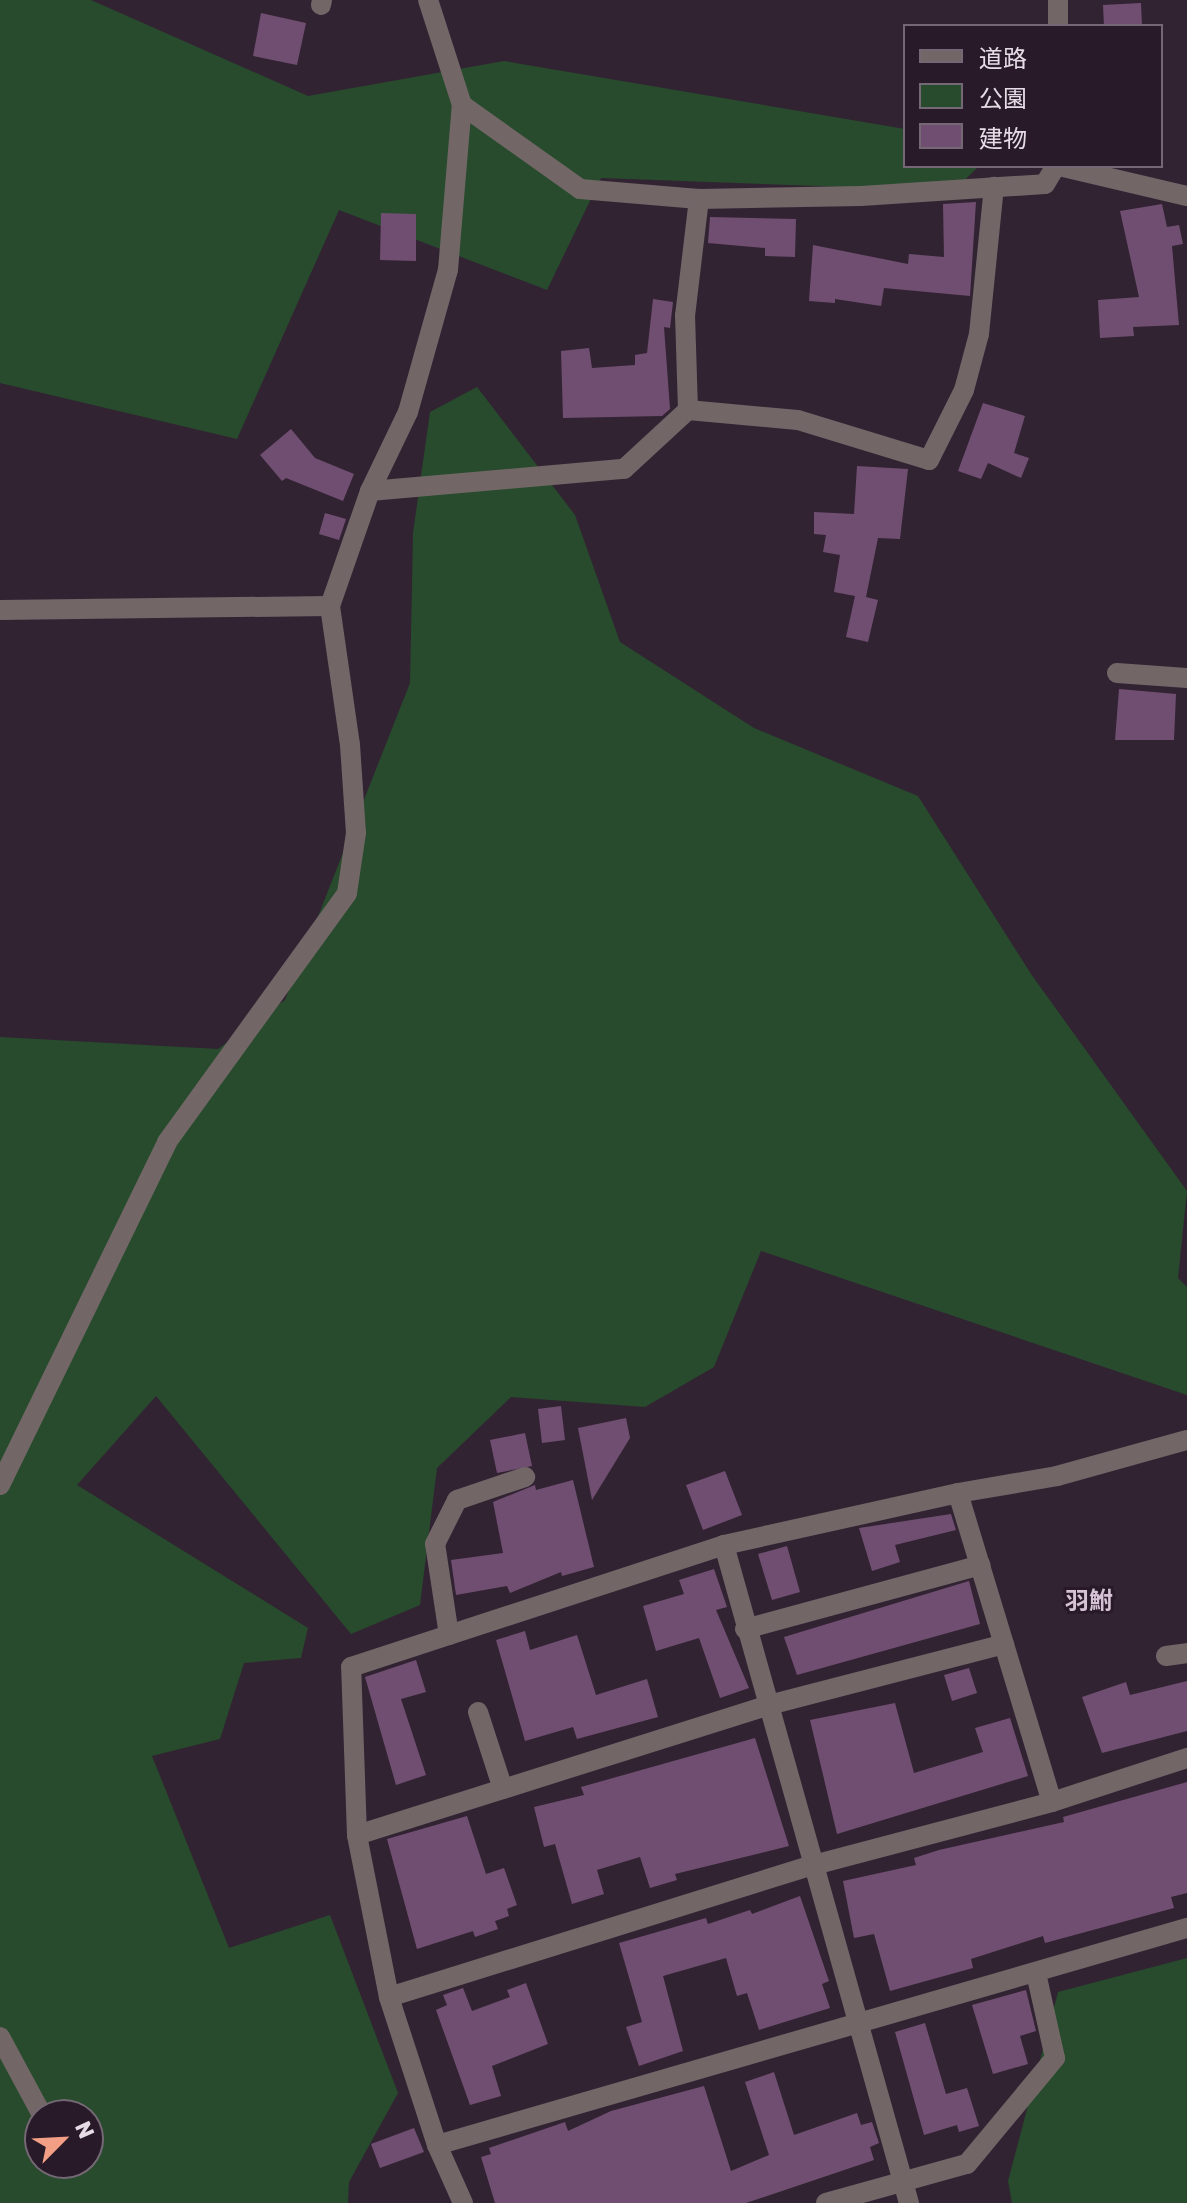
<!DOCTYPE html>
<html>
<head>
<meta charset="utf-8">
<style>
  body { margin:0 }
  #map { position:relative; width:1187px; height:2203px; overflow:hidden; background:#322333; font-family:Rubik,"Noto Sans JP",sans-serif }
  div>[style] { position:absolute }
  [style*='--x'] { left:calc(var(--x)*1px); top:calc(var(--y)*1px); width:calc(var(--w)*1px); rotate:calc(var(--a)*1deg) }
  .green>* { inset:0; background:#274b2c }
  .building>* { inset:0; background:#704e71 }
  .street>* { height:20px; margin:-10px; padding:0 10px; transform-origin:10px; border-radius:10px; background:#726667 }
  span { translate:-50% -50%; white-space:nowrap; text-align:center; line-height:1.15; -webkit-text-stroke:6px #281a29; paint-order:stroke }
  .quarter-label { font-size:24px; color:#d5c2d5; font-weight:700 }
  .legend { position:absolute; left:903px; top:24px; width:260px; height:144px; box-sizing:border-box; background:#281a29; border:2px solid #746875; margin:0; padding:10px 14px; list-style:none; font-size:24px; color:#e6dce6 }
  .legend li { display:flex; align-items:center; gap:16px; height:40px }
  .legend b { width:40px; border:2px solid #746875 }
  .north { position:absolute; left:24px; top:2099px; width:80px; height:80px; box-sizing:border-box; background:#281a29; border:2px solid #746875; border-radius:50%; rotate:66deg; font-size:22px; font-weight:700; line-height:32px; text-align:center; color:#e6dce6 }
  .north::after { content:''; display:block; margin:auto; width:28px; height:36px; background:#f39f85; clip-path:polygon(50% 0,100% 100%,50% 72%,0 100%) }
</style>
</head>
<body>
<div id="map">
  <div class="green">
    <div style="clip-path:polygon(0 0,91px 0,308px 96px,504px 61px,905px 129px,905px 166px,979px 166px,954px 191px,601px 178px,547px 290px,339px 210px,237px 439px,0 383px)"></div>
    <div style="clip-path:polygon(evenodd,477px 387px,575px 515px,620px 642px,754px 728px,918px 796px,1031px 974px,1187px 1191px,1178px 1278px,1187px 1287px,1187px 1395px,761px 1251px,714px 1367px,645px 1407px,511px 1397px,437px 1468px,420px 1605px,351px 1634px,156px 1396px,77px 1485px,308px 1628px,301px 1658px,244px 1663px,220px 1739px,152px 1756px,229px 1948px,330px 1915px,398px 2093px,349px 2182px,348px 2203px,0 2203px,0 1037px,218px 1049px,285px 1000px,410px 683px,413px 533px,430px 412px,477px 387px,40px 2115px,88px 2115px,88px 2163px,40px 2163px,40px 2115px)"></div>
    <div style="clip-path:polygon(1187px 1958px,1187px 2203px,1012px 2203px,1008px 2181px,1058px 1992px)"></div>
  </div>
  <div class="building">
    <div style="clip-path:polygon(1141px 3px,1142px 26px,1104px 26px,1103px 5px)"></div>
    <div style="clip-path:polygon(261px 13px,306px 23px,297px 65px,253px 56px)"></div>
    <div style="clip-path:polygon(976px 202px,970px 296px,884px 288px,881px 306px,835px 299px,835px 303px,809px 301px,813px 245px,908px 264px,909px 254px,944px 257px,943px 204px)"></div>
    <div style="clip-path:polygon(1162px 204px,1167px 227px,1179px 225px,1183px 244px,1172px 246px,1179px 325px,1133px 327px,1134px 336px,1100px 338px,1098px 300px,1139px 297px,1120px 211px)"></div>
    <div style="clip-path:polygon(381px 213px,416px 214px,416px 261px,380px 260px)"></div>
    <div style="clip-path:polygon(710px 217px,796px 219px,795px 257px,765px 256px,765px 248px,708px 243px)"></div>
    <div style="clip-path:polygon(653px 299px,673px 302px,670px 328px,664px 327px,670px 409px,662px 416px,563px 418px,561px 351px,589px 348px,592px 368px,635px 365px,635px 355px,647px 353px)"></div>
    <div style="clip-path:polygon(983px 403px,1025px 416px,1014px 453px,1029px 458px,1021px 478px,988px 463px,981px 479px,958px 471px)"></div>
    <div style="clip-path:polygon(291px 429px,315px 458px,354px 474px,343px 501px,286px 478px,282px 481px,260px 455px)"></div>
    <div style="clip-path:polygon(857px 466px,908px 469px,900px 539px,878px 538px,866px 597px,878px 600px,868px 642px,846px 637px,855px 596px,834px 592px,840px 555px,823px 552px,826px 535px,814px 534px,814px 512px,854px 514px)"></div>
    <div style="clip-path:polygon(325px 513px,346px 519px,339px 540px,319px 534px)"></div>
    <div style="clip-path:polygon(1119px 689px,1176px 694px,1174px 740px,1115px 740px)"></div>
    <div style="clip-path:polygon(561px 1406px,565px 1440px,542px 1443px,538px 1409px)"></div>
    <div style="clip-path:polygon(626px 1418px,630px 1438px,592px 1500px,578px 1428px)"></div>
    <div style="clip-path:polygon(525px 1433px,532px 1466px,497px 1473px,490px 1440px)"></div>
    <div style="clip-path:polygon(725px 1471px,742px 1515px,703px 1530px,686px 1485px)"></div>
    <div style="clip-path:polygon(573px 1480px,594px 1567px,562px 1576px,561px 1572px,510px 1593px,507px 1586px,456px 1595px,451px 1560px,503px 1553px,493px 1502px,535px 1485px,536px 1490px)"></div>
    <div style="clip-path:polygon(951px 1514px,956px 1530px,895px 1545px,900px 1562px,872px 1571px,859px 1528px)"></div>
    <div style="clip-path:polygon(787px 1546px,800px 1592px,772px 1600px,758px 1554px)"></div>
    <div style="clip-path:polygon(714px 1569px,727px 1607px,716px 1610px,749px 1688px,720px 1698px,699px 1638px,656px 1651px,643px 1606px,684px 1594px,679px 1580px)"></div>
    <div style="clip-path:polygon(969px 1581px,980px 1624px,797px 1675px,784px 1637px)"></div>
    <div style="clip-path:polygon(525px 1631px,530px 1650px,577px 1635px,596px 1695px,647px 1679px,658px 1717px,577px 1739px,573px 1727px,525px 1741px,496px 1640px)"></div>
    <div style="clip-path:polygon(416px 1660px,426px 1692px,401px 1699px,426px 1775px,396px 1785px,365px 1677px)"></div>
    <div style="clip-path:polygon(969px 1668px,977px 1693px,952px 1701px,944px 1675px)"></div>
    <div style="clip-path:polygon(1187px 1681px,1187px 1731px,1102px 1753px,1082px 1697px,1126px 1682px,1130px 1695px)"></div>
    <div style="clip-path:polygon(895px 1703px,914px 1773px,983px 1752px,975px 1728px,1010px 1718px,1028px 1776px,837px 1834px,810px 1720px)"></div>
    <div style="clip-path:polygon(755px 1738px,789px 1846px,675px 1874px,677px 1880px,650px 1888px,640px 1857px,597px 1870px,604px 1894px,572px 1904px,555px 1844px,544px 1847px,534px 1807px,584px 1795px,581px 1787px)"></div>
    <div style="clip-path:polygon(1187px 1782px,1187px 1893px,1171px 1897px,1174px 1908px,1045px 1943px,1043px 1936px,971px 1959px,973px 1968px,890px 1991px,874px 1934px,854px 1938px,843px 1881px,916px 1865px,914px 1858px,939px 1850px,1064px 1822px,1063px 1817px)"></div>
    <div style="clip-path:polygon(467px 1816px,486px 1874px,504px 1868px,517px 1905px,507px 1909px,509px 1916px,495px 1921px,498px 1929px,475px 1937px,473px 1931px,417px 1949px,387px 1839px)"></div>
    <div style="clip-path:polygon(800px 1896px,829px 1981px,822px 1984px,830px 2008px,759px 2030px,747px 1993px,737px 1996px,726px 1958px,663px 1976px,683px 2051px,639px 2066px,626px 2027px,642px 2022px,619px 1943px,706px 1918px,708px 1924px,750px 1910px,752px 1914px)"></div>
    <div style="clip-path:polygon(526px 1983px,548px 2044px,492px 2066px,501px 2096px,470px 2105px,436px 2010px,447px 2005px,443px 1995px,463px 1988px,472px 2011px,510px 1997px,507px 1990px)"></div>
    <div style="clip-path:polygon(1026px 1990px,1036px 2031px,1020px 2036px,1028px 2064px,993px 2074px,972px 2005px)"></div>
    <div style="clip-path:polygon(925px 2023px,946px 2094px,967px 2088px,979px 2126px,959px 2132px,957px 2125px,924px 2135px,895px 2032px)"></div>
    <div style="clip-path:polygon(774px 2072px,794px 2135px,857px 2113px,861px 2125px,872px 2122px,879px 2143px,870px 2147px,874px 2160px,746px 2203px,495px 2203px,481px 2157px,491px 2154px,489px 2148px,565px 2122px,568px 2131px,611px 2111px,704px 2086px,731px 2171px,769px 2155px,745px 2082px)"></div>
    <div style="clip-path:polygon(414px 2128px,424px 2152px,380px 2168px,371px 2144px)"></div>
  </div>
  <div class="street">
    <div style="--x:321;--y:5;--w:5;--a:-79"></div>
    <div style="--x:1058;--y:26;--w:26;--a:-90"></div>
    <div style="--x:462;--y:105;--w:145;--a:35.4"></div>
    <div style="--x:580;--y:189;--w:119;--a:4.8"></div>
    <div style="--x:1059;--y:166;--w:131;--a:13.2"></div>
    <div style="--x:688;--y:410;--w:110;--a:5.2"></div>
    <div style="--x:798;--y:420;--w:137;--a:17"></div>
    <div style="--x:929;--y:460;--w:78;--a:-63.4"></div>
    <div style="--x:964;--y:390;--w:58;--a:-75"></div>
    <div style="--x:979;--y:334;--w:148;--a:-84.2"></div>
    <div style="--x:370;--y:491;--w:255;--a:-5"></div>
    <div style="--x:624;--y:469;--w:87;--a:-42.7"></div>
    <div style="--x:688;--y:410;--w:94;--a:-91.8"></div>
    <div style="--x:685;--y:316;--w:118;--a:-83.2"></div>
    <div style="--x:699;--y:199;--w:162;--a:-1.1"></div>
    <div style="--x:861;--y:196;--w:184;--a:-3.7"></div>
    <div style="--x:1045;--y:184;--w:21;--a:-59"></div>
    <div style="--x:0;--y:610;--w:330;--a:-0.7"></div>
    <div style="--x:330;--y:606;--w:122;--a:-70.8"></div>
    <div style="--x:370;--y:491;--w:88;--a:-64.3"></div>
    <div style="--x:408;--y:412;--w:148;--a:-74.3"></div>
    <div style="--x:448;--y:270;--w:166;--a:-85.2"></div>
    <div style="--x:462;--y:105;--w:110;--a:-107.9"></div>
    <div style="--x:1117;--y:673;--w:70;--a:4.1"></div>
    <div style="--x:0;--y:1485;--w:381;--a:-64"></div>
    <div style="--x:167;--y:1142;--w:307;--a:-54.1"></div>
    <div style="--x:347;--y:893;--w:61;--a:-81.5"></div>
    <div style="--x:356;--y:833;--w:88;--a:-93.9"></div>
    <div style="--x:350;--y:745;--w:140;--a:-98.2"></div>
    <div style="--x:958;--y:1493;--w:100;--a:-9.7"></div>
    <div style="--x:1057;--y:1476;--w:135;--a:-15.5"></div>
    <div style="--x:724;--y:1545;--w:684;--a:74.3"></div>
    <div style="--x:745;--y:1629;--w:244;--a:-15.2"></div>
    <div style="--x:449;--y:1635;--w:92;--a:-98.7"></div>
    <div style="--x:435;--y:1544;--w:49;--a:-63.4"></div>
    <div style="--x:457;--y:1500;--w:72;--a:-18.7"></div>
    <div style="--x:1166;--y:1656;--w:21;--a:-8"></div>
    <div style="--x:478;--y:1712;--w:81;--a:72"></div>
    <div style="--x:357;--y:1835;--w:428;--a:-17.5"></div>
    <div style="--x:765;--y:1706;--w:247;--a:-14.5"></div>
    <div style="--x:389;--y:1997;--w:441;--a:-17.3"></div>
    <div style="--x:810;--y:1866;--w:250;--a:-14.8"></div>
    <div style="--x:1052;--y:1802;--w:142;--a:-18.1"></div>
    <div style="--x:0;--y:2037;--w:89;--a:61.7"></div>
    <div style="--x:437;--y:2145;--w:781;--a:-16.14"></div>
    <div style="--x:463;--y:2203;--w:64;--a:-114.1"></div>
    <div style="--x:437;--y:2145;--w:156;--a:-108"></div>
    <div style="--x:389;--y:1997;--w:165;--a:-101.2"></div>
    <div style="--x:357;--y:1835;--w:168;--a:-92"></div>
    <div style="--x:351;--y:1667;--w:392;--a:-18.1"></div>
    <div style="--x:724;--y:1545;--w:240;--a:-12.5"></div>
    <div style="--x:958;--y:1493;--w:323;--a:73.1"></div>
    <div style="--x:826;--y:2203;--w:146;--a:-15.5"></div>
    <div style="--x:967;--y:2164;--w:138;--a:-50.3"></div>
    <div style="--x:1055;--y:2058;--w:87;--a:-102.6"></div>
  </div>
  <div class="quarter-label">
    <span style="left:1089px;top:1602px">羽鮒</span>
  </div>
  <ul class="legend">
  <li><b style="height:10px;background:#726667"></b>道路</li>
  <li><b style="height:22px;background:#274b2c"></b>公園</li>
  <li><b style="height:22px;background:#704e71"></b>建物</li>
  </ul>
  <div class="north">N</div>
</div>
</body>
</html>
